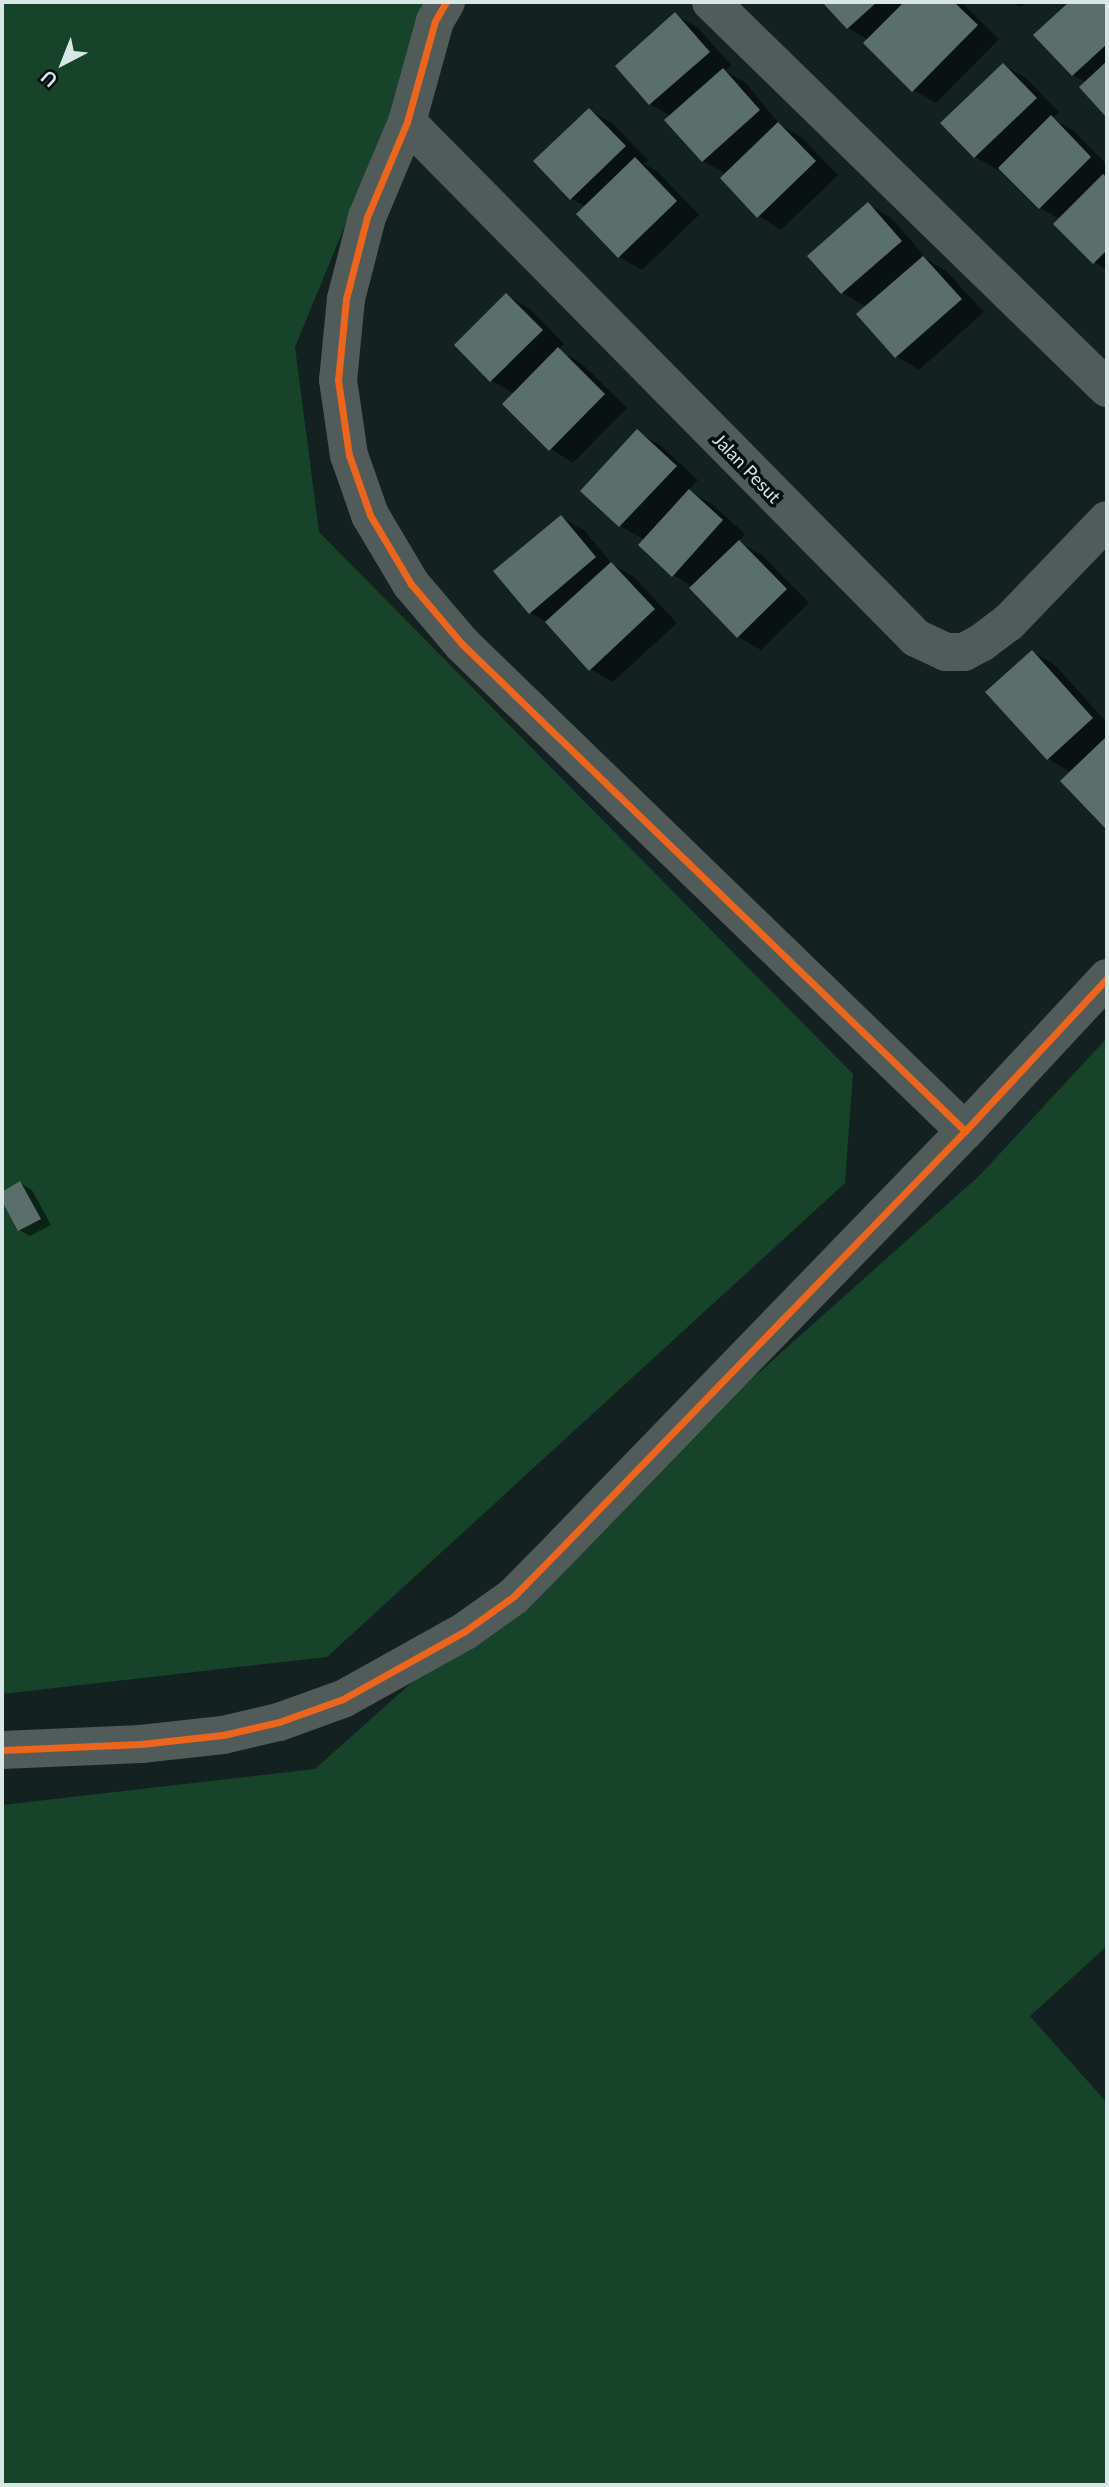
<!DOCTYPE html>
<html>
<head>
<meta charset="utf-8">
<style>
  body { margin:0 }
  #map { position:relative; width:1109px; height:2487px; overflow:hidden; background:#142121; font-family:Lato,sans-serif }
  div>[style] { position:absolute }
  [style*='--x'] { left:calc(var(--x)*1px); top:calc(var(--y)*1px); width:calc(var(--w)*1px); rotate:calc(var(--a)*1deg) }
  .green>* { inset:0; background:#16432a }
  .shadow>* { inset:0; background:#0007 }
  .building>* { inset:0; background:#5a6f6b }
  .minor>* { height:38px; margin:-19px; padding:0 19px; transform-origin:19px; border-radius:19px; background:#505b5a }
  .cycleway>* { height:7px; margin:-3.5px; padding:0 3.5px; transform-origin:3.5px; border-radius:3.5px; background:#eb651d }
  span { translate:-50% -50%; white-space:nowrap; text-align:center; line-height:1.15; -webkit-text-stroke:7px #050e0e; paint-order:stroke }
  .street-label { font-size:18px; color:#d8e6e6 }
  .frame { position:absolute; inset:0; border:4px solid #d8e6e6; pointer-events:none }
  .north { position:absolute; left:28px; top:28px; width:70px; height:70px; -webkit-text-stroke:5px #050e0e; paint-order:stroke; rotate:222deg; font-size:19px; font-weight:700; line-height:28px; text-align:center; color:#d8e6e6 }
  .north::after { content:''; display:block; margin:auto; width:24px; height:32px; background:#d8e6e6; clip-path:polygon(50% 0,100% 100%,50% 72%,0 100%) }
</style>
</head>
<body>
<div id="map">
  <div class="green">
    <div style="clip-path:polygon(2px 2px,437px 2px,295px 347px,319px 532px,853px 1074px,845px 1183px,327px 1657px,2px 1694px)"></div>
    <div style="clip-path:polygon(1107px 1038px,1107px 1946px,1030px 2016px,1107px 2103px,1107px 2485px,2px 2485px,2px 1805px,315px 1769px,980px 1175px)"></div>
  </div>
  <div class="shadow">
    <div style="clip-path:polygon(824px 2px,961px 2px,999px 39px,936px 103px,913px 90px,868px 40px,848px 28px)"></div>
    <div style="clip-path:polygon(1012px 2px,1027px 2px,1021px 7px)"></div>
    <div style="clip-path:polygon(1071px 2px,1107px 2px,1107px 115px,1081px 87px,1087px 83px,1073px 75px,1036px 35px)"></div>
    <div style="clip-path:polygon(676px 15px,698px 28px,731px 65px,725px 71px,746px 83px,780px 125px,801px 137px,838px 175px,781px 230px,759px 216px,726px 174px,703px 161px,671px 116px,650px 104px)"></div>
    <div style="clip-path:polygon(1003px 65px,1026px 78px,1059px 112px,1052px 118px,1074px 131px,1107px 165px,1107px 270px,1094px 262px,1060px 219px,1040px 208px,1000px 168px,998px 170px,975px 157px)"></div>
    <div style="clip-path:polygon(589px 110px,612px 123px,648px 160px,644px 164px,658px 172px,699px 215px,642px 270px,619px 257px,586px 207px,572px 199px,535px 161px)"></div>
    <div style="clip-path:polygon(868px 204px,891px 218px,923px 254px,921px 256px,946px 271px,984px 312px,919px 370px,896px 356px,867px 307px,842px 293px)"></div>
    <div style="clip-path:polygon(506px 295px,529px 308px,564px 344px,558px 350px,581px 363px,627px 408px,573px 463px,551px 449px,514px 394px,491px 380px)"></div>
    <div style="clip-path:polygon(638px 432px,660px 445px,698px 480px,688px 491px,712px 504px,745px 534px,738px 542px,762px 555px,809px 603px,761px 650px,738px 637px,693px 587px,673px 575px,645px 540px,620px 526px)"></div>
    <div style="clip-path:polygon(561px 517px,584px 530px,613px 565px,634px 577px,677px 623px,613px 682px,590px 669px,547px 622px,530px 613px)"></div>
    <div style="clip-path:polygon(1033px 652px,1055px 665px,1107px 723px,1107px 828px,1063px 781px,1072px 773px,1048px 759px)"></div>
    <div style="clip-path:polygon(20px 1183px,32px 1190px,51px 1225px,30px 1236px,19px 1230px,2px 1198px,2px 1194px)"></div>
  </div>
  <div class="building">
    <div style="clip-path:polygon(822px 2px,877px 2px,847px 29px)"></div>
    <div style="clip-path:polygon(904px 2px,954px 2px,978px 25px,912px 92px,863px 43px)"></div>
    <div style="clip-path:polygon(1069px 2px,1107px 2px,1107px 44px,1072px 76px,1033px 35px)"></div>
    <div style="clip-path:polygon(675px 12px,710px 52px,649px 105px,615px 66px)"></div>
    <div style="clip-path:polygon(1107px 61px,1107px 118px,1079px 87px)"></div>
    <div style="clip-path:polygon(1003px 63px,1037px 98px,974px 158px,940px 123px)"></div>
    <div style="clip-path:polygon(723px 68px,760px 110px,702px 162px,664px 120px)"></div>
    <div style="clip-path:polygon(589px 108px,626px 146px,570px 200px,533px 161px)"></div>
    <div style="clip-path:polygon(1051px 115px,1091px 157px,1039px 209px,998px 168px)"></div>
    <div style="clip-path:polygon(778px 122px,816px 161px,757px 218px,720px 178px)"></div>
    <div style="clip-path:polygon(635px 157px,677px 201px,618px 258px,576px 214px)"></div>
    <div style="clip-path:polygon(1103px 174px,1107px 178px,1107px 250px,1093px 264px,1053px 224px)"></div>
    <div style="clip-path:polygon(868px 202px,902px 241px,841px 294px,807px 256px)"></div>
    <div style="clip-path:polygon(923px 256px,962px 299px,895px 358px,856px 314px)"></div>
    <div style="clip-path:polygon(506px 293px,543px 330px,490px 382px,454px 345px)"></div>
    <div style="clip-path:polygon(558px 347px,605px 394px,549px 451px,502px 404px)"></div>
    <div style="clip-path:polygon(637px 429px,677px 466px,619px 527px,580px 491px)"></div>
    <div style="clip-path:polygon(689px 489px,723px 520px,672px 577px,638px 545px)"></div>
    <div style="clip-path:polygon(561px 515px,596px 557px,529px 614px,493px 571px)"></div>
    <div style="clip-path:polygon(739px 540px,787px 589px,737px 638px,689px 588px)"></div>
    <div style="clip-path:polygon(611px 562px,655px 609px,589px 671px,545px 622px)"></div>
    <div style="clip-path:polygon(1032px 650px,1093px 718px,1047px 760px,985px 692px)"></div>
    <div style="clip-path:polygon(1107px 736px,1107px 830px,1060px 781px)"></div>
    <div style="clip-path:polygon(20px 1181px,41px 1219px,18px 1231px,2px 1201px,2px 1192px)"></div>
  </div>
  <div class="minor">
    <div style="--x:446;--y:2;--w:22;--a:120"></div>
    <div style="--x:435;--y:21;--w:105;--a:105.5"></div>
    <div style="--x:407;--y:122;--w:103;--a:112.8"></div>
    <div style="--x:367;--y:217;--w:85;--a:104.4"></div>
    <div style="--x:346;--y:299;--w:81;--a:95.6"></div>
    <div style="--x:338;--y:380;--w:76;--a:81.7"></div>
    <div style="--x:349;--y:455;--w:64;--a:70.7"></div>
    <div style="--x:370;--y:515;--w:80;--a:59.3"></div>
    <div style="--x:411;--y:584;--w:79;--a:49.6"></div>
    <div style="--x:462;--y:644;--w:700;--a:44.07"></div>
    <div style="--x:711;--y:2;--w:553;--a:44.27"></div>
    <div style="--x:407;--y:122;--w:725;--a:45.39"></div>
    <div style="--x:916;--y:638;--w:33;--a:25"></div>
    <div style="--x:946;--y:652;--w:18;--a:0"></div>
    <div style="--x:964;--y:652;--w:19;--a:-28"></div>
    <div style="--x:981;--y:643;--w:34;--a:-37"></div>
    <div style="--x:1008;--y:623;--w:143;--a:-46.1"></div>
    <div style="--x:2;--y:1750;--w:139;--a:-2.5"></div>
    <div style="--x:141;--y:1744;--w:82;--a:-6.3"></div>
    <div style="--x:223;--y:1735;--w:57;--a:-13.1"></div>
    <div style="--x:279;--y:1722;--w:68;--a:-19.8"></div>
    <div style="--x:343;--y:1699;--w:140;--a:-29.1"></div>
    <div style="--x:465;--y:1631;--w:60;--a:-35.5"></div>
    <div style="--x:514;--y:1596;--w:74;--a:-45.5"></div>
    <div style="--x:566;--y:1543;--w:574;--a:-45.92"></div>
    <div style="--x:965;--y:1131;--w:209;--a:-47.1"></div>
  </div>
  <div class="cycleway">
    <div style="--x:446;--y:2;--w:22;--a:120"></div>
    <div style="--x:435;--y:21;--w:105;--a:105.5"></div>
    <div style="--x:407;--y:122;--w:103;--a:112.8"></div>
    <div style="--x:367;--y:217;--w:85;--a:104.4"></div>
    <div style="--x:346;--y:299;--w:81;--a:95.6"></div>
    <div style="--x:338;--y:380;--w:76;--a:81.7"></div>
    <div style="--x:349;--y:455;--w:64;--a:70.7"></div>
    <div style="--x:370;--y:515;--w:80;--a:59.3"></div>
    <div style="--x:411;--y:584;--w:79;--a:49.6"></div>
    <div style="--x:462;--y:644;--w:700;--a:44.07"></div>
    <div style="--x:2;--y:1750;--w:139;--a:-2.5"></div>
    <div style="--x:141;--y:1744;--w:82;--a:-6.3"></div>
    <div style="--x:223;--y:1735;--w:57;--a:-13.1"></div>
    <div style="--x:279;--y:1722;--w:68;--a:-19.8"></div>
    <div style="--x:343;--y:1699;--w:140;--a:-29.1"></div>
    <div style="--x:465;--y:1631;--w:60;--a:-35.5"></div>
    <div style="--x:514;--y:1596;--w:74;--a:-45.5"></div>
    <div style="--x:566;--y:1543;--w:574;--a:-45.92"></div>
    <div style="--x:965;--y:1131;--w:209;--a:-47.1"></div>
  </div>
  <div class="street-label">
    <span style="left:747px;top:468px;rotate:46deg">Jalan Pesut</span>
  </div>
  <div class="frame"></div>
  <div class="north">U</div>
</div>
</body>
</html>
